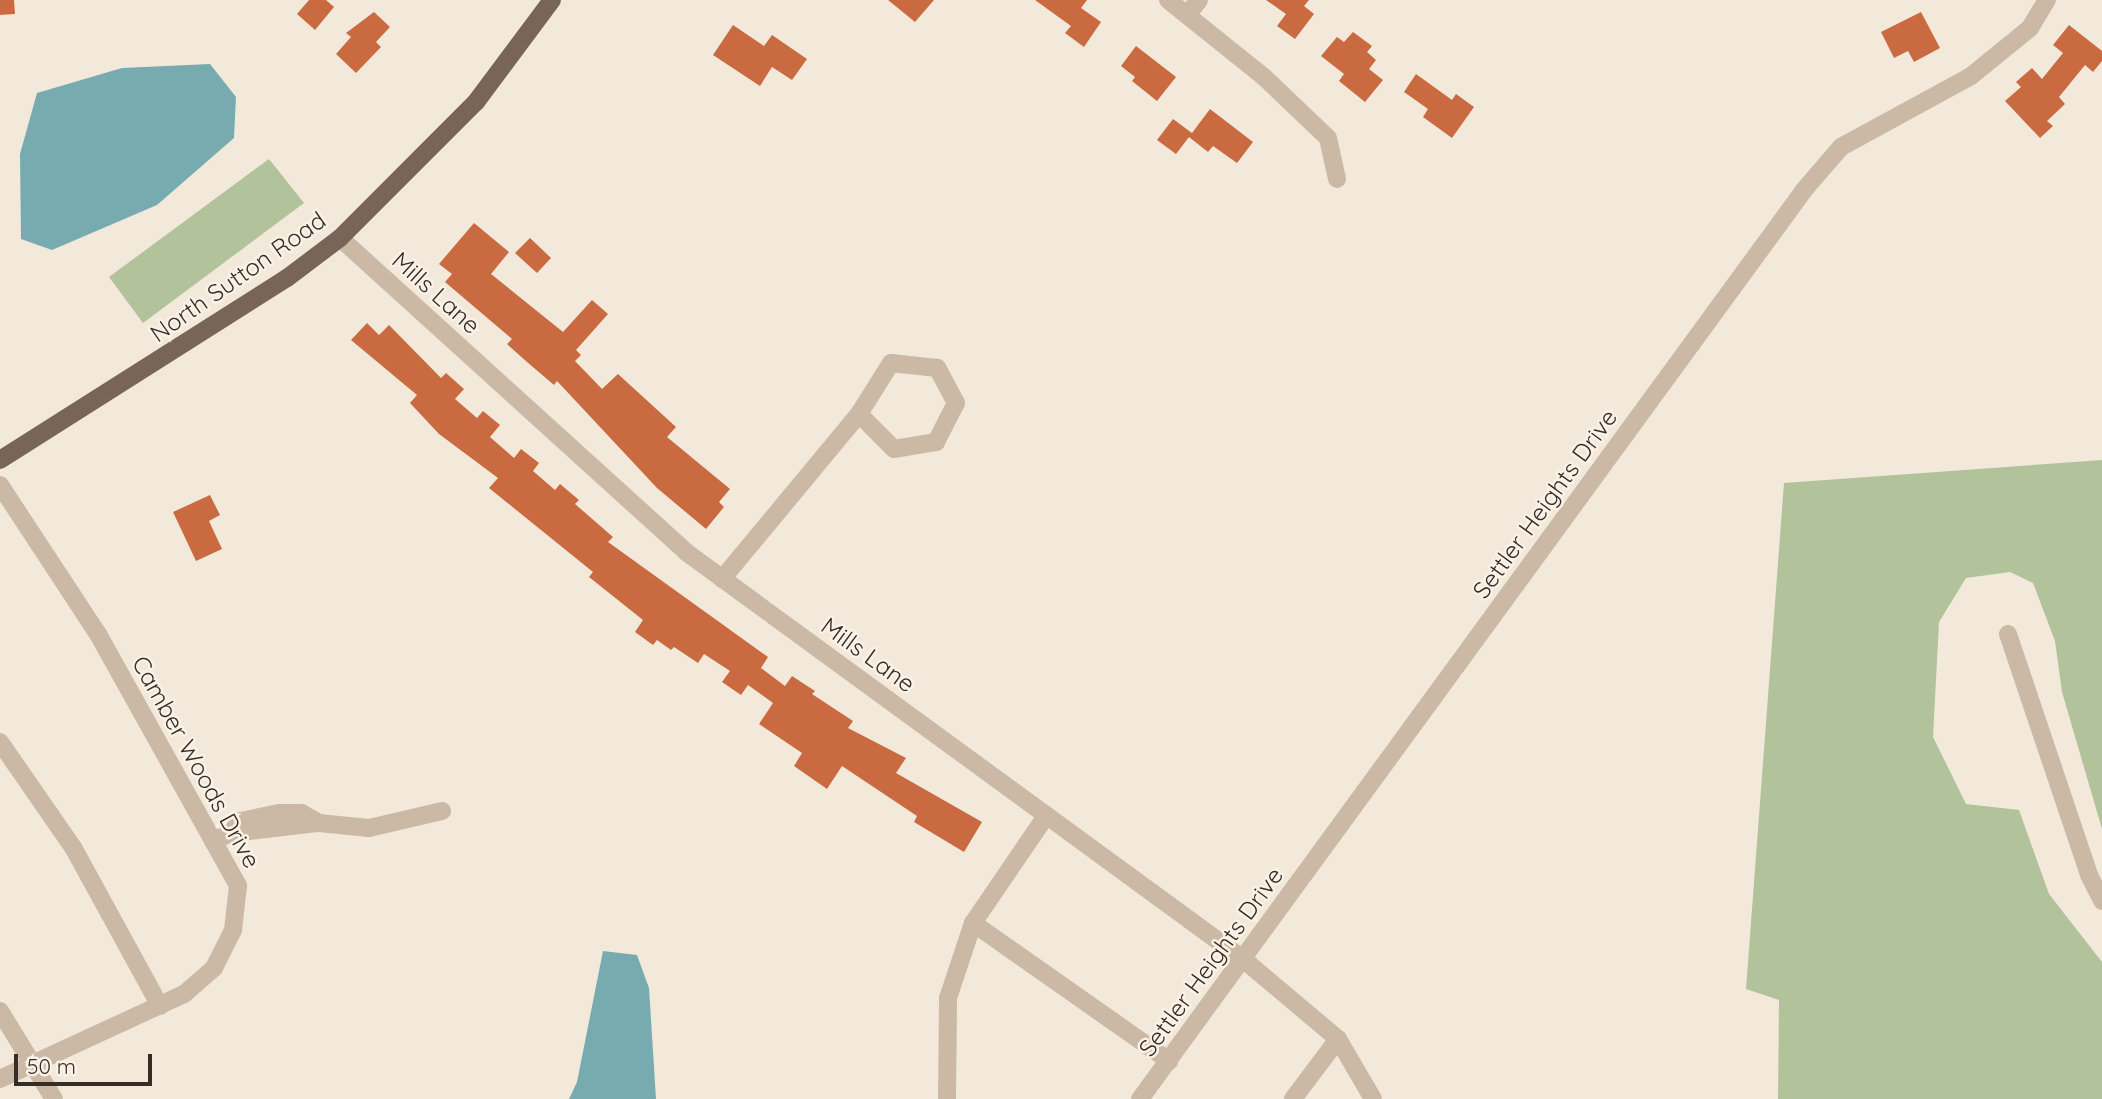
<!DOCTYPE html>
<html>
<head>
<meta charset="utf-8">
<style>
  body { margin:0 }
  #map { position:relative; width:2102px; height:1099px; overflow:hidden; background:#f2e9da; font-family:Quicksand,sans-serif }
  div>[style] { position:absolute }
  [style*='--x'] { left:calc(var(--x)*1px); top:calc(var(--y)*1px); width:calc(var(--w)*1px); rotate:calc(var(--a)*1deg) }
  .green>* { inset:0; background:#b2c29a }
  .water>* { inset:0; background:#78abb0 }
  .building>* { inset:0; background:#ca6a41 }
  .minor>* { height:18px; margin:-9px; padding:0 9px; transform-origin:9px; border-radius:9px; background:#cbb9a6 }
  .major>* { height:18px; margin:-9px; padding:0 9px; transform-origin:9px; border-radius:9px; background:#796558 }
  span { translate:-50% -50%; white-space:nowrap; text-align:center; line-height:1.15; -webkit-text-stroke:5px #faf2e7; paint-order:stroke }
  .street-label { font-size:24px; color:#372d27 }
  .scale { position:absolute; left:14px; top:1054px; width:138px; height:32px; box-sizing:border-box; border:4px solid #372d27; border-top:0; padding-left:9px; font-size:21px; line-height:24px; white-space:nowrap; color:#372d27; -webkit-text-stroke:5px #faf2e7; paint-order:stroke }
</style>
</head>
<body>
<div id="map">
  <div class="green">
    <div style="clip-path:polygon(269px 159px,304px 203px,143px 323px,109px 277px)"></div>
    <div style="clip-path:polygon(2102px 460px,2102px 829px,2062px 692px,2055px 641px,2033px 583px,2010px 572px,1966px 578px,1939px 622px,1933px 737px,1966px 804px,2019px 810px,2049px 894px,2102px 962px,2102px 1099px,1778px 1099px,1779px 1000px,1746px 989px,1784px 483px)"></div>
  </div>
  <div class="water">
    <div style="clip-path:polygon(210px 64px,236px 97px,234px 138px,157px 205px,52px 250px,21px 239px,20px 154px,37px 93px,122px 68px)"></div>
    <div style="clip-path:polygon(603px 951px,637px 955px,649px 988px,656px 1099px,569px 1099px,577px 1082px)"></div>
  </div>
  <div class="building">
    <div style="clip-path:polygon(0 0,14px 0,15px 14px,0 15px)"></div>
    <div style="clip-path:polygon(309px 0,326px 0,334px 7px,315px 30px,297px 14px)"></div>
    <div style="clip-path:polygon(888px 0,934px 0,915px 22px)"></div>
    <div style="clip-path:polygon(1035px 0,1087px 0,1081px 8px,1101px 22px,1084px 47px,1065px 33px,1071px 26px)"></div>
    <div style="clip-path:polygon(1266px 0,1309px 0,1304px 6px,1314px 14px,1295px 39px,1277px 26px,1286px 14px)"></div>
    <div style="clip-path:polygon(374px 12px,390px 27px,376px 42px,381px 47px,356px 73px,336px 54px,351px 37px,346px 33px)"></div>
    <div style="clip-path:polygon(1921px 12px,1940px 48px,1914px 62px,1908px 51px,1894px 58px,1881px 32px)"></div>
    <div style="clip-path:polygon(733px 25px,764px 46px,772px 35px,807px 59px,792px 80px,772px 67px,760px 86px,713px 55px)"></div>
    <div style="clip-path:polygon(2069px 25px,2102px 51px,2102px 61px,2093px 72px,2085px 65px,2059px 97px,2065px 104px,2047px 121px,2053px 126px,2040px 138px,2005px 101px,2021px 87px,2016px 82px,2032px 68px,2042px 79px,2063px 53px,2053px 45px)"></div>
    <div style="clip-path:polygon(1353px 32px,1372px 46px,1367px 52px,1376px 60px,1369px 69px,1383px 80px,1365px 102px,1339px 81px,1344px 74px,1321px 56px,1337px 37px,1344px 42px)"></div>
    <div style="clip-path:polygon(1136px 46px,1176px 77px,1157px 101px,1132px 81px,1135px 77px,1121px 66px)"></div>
    <div style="clip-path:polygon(1416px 74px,1452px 100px,1456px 94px,1474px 107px,1452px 138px,1423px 117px,1428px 109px,1404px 92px)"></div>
    <div style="clip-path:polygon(1210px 109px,1253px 142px,1237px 163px,1213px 146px,1208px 152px,1189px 137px,1176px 154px,1157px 140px,1173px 119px,1192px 133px)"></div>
    <div style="clip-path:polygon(474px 223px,509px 252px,491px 274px,563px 332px,592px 300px,608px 314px,576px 350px,581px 355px,575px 361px,602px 389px,618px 374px,676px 427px,667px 437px,730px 489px,719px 502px,724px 507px,706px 529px,657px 488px,557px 381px,554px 385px,527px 362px,507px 344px,512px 339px,445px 282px,452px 274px,439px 264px)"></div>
    <div style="clip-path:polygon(530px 238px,551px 258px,537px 273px,515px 253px)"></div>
    <div style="clip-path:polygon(367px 323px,379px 335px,389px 325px,441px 378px,446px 373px,464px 389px,455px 399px,477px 418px,483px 411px,500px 425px,490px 437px,514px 458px,521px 449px,539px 463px,533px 471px,555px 490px,560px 484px,579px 500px,575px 504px,613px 537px,608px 542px,768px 657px,761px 668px,785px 686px,792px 676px,815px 691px,812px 694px,853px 721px,848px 728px,906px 758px,896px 773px,982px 822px,964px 852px,914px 822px,917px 816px,842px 766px,827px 789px,794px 766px,802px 753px,759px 724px,773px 703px,748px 685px,741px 695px,722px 682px,730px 671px,704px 654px,698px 663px,674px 647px,671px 650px,657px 640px,653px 645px,635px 632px,643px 620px,589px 577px,593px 572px,489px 488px,498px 478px,439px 434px,410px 403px,417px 395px,351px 340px)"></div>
    <div style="clip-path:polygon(210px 495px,220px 515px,209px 521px,222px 549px,196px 561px,173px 512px)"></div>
  </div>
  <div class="minor">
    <div style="--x:1168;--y:0;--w:123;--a:38.7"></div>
    <div style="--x:1264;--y:77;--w:88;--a:43.6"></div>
    <div style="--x:1328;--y:138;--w:42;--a:77.6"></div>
    <div style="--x:1187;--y:15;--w:19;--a:-51"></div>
    <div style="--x:340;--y:238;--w:467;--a:42.2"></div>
    <div style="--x:686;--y:552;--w:690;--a:36.16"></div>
    <div style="--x:1243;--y:959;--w:124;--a:40.1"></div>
    <div style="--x:1338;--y:1039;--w:69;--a:59.7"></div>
    <div style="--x:0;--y:485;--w:178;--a:56.7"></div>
    <div style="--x:98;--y:634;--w:288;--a:60.9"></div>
    <div style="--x:238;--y:886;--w:44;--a:96.5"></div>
    <div style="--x:233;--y:930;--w:42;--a:116.6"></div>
    <div style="--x:214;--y:968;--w:40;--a:139"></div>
    <div style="--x:184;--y:994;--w:203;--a:155.2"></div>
    <div style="--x:722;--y:579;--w:214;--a:-50.3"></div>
    <div style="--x:859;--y:414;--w:49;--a:45"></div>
    <div style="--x:894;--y:449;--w:43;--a:-9.5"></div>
    <div style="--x:936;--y:442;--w:44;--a:-62.9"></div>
    <div style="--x:956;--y:403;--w:40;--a:-118"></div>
    <div style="--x:937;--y:368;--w:46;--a:-173.8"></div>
    <div style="--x:891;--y:363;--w:60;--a:122.1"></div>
    <div style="--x:2008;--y:634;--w:254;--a:71.4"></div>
    <div style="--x:2089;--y:875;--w:29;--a:63"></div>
    <div style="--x:0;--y:742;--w:130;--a:55.3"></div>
    <div style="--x:74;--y:849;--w:179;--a:61.3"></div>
    <div style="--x:319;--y:823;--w:50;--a:5.7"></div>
    <div style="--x:369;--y:828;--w:75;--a:-13.1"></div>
    <div style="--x:213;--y:841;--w:20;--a:-24"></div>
    <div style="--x:231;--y:833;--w:89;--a:-6.5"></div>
    <div style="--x:319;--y:823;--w:20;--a:-150"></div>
    <div style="--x:302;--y:813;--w:23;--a:180"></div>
    <div style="--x:279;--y:813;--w:40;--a:168"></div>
    <div style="--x:240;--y:821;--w:15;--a:127"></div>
    <div style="--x:973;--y:923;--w:240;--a:35.1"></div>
    <div style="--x:0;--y:1011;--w:103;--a:58.5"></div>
    <div style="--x:947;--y:1099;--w:101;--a:-89.4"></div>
    <div style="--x:948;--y:998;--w:79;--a:-71.6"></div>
    <div style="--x:973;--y:923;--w:130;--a:-55.7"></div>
    <div style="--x:1140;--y:1099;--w:1126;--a:-53.85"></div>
    <div style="--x:1804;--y:190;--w:57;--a:-49.3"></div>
    <div style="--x:1841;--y:147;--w:148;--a:-28.6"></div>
    <div style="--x:1971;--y:76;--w:76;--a:-39.1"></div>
    <div style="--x:2030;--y:28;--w:33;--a:-59"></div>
    <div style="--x:1293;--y:1099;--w:75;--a:-53.1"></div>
  </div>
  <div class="major">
    <div style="--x:0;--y:460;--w:340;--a:-32.4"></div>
    <div style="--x:287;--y:278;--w:66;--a:-37"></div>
    <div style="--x:340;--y:238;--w:192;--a:-45"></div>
    <div style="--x:476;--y:102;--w:127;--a:-53.3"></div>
  </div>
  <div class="street-label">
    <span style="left:238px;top:277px;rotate:-35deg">North Sutton Road</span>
    <span style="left:436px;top:293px;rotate:42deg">Mills Lane</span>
    <span style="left:1545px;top:504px;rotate:-54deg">Settler Heights Drive</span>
    <span style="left:868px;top:655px;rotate:36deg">Mills Lane</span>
    <span style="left:196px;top:762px;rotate:61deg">Camber Woods Drive</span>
    <span style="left:1211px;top:962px;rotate:-54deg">Settler Heights Drive</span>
  </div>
  <div class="scale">50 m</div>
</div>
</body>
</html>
